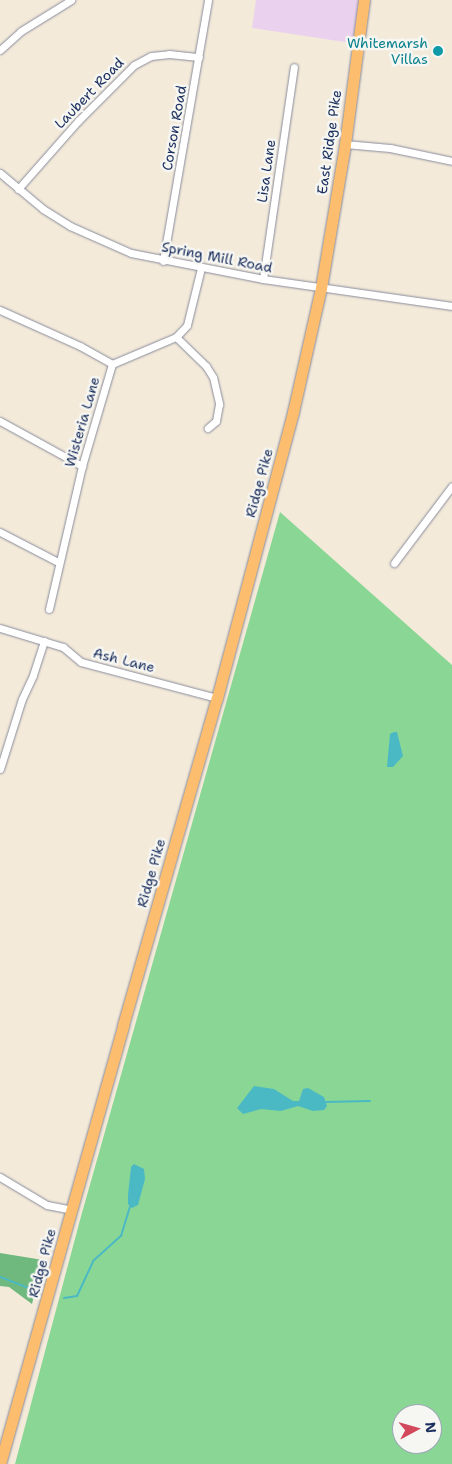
<!DOCTYPE html>
<html>
<head>
<meta charset="utf-8">
<style>
  body { margin:0 }
  #map { position:relative; width:452px; height:1464px; overflow:hidden; background:#f4eada; font-family:"Shantell Sans",sans-serif }
  div>[style] { position:absolute }
  [style*='--x'] { left:calc(var(--x)*1px); top:calc(var(--y)*1px); width:calc(var(--w)*1px); rotate:calc(var(--a)*1deg) }
  .built>* { inset:0; background:#ead1ed }
  .green>* { inset:0; background:#8ad795 }
  .forest>* { inset:0; background:#6fb87e }
  .water>* { inset:0; background:#4bb9c4 }
  .stream>* { height:2px; margin:-1px; padding:0 1px; transform-origin:1px; border-radius:1px; background:#4bb9c4 }
  .roads { filter:drop-shadow(0 0 1px #888c9c) drop-shadow(0 0 1px #888c9c) }
  .minor>* { height:7px; margin:-3.5px; padding:0 3.5px; transform-origin:3.5px; border-radius:3.5px; background:#fff }
  .primary>* { height:11px; margin:-5.5px; padding:0 5.5px; transform-origin:5.5px; border-radius:5.5px; background:#fdbd6f }
  .dots>* { width:14px; height:14px; translate:-50% -50%; box-sizing:border-box; border:2px solid #f6f6f2; border-radius:50% }
  span { translate:-50% -50%; white-space:nowrap; text-align:center; line-height:1.15; -webkit-text-stroke:5px #f6f6f2; paint-order:stroke }
  .culture-label { font-size:14px; color:#0d838f }
  .right { translate:-100% -50%; text-align:right }
  .street-label { font-size:14px; color:#1b2f5e }
  .north { position:absolute; left:392px; top:1404px; width:50px; height:50px; box-sizing:border-box; background:#f6f6f2; border:1px solid #9ea6b7; border-radius:50%; rotate:84deg; font-size:14px; font-weight:700; line-height:20px; text-align:center; color:#1b2f5e }
  .north::after { content:''; display:block; margin:auto; width:18px; height:22px; background:#d1495b; clip-path:polygon(50% 0,100% 100%,50% 72%,0 100%) }
</style>
</head>
<body>
<div id="map">
  <div class="built">
    <div style="clip-path:polygon(256px 0,364px 0,358px 44px,252px 28px)"></div>
  </div>
  <div class="green">
    <div style="clip-path:polygon(evenodd,280px 512px,452px 665px,452px 1464px,15px 1464px,80px 1220px,280px 512px,402px 1414px,432px 1414px,432px 1444px,402px 1444px,402px 1414px)"></div>
  </div>
  <div class="forest">
    <div style="clip-path:polygon(0 1253px,43px 1260px,32px 1304px,9px 1287px,0 1286px)"></div>
  </div>
  <div class="water">
    <div style="clip-path:polygon(394px 732px,397px 732px,403px 756px,393px 767px,387px 767px,390px 734px)"></div>
    <div style="clip-path:polygon(254px 1086px,274px 1089px,293px 1101px,299px 1101px,303px 1089px,308px 1088px,324px 1097px,327px 1106px,324px 1110px,313px 1111px,298px 1106px,281px 1111px,261px 1109px,243px 1114px,237px 1108px)"></div>
    <div style="clip-path:polygon(134px 1164px,144px 1169px,145px 1179px,138px 1205px,132px 1208px,128px 1204px,128px 1195px,131px 1167px)"></div>
  </div>
  <div class="stream">
    <div style="--x:325;--y:1102;--w:45;--a:-1.3"></div>
    <div style="--x:0;--y:1277;--w:33;--a:21"></div>
    <div style="--x:64;--y:1298;--w:13;--a:-9"></div>
    <div style="--x:77;--y:1296;--w:38;--a:-65"></div>
    <div style="--x:93;--y:1261;--w:38;--a:-42"></div>
    <div style="--x:121;--y:1236;--w:31;--a:-73"></div>
  </div>
  <div class="roads">
    <div class="minor">
      <div style="--x:0;--y:50;--w:28;--a:-42"></div>
      <div style="--x:21;--y:31;--w:59;--a:-31.8"></div>
      <div style="--x:345;--y:144;--w:45;--a:5.1"></div>
      <div style="--x:390;--y:148;--w:63;--a:11.8"></div>
      <div style="--x:0;--y:173;--w:56;--a:39.9"></div>
      <div style="--x:43;--y:209;--w:32;--a:32"></div>
      <div style="--x:70;--y:226;--w:67;--a:23.9"></div>
      <div style="--x:131;--y:253;--w:135;--a:11.1"></div>
      <div style="--x:263;--y:279;--w:191;--a:8.1"></div>
      <div style="--x:18;--y:189;--w:91;--a:-48.6"></div>
      <div style="--x:78;--y:121;--w:79;--a:-45"></div>
      <div style="--x:134;--y:65;--w:19;--a:-28"></div>
      <div style="--x:151;--y:56;--w:18;--a:-6"></div>
      <div style="--x:169;--y:54;--w:30;--a:6"></div>
      <div style="--x:163;--y:261;--w:265;--a:-80.2"></div>
      <div style="--x:263;--y:279;--w:214;--a:-81.7"></div>
      <div style="--x:0;--y:310;--w:88;--a:24.2"></div>
      <div style="--x:80;--y:346;--w:37;--a:29"></div>
      <div style="--x:176;--y:337;--w:42;--a:44"></div>
      <div style="--x:206;--y:366;--w:13;--a:58"></div>
      <div style="--x:213;--y:377;--w:28;--a:77"></div>
      <div style="--x:219;--y:404;--w:17;--a:100"></div>
      <div style="--x:216;--y:421;--w:11;--a:139"></div>
      <div style="--x:112;--y:364;--w:69;--a:-22.9"></div>
      <div style="--x:176;--y:337;--w:16;--a:-47"></div>
      <div style="--x:187;--y:325;--w:59;--a:-76.2"></div>
      <div style="--x:0;--y:421;--w:94;--a:28.8"></div>
      <div style="--x:0;--y:532;--w:65;--a:27.3"></div>
      <div style="--x:394;--y:563;--w:96;--a:-53"></div>
      <div style="--x:49;--y:609;--w:147;--a:-77"></div>
      <div style="--x:82;--y:466;--w:106;--a:-73.6"></div>
      <div style="--x:0;--y:628;--w:66;--a:16.8"></div>
      <div style="--x:63;--y:647;--w:23;--a:40"></div>
      <div style="--x:81;--y:662;--w:141;--a:14.8"></div>
      <div style="--x:0;--y:769;--w:73;--a:-72.6"></div>
      <div style="--x:22;--y:699;--w:26;--a:-65"></div>
      <div style="--x:33;--y:675;--w:36;--a:-72"></div>
      <div style="--x:0;--y:1177;--w:55;--a:30.8"></div>
      <div style="--x:47;--y:1205;--w:25;--a:11"></div>
    </div>
    <div class="primary">
      <div style="--x:0;--y:1464;--w:456;--a:-74.3"></div>
      <div style="--x:123;--y:1025;--w:340;--a:-74"></div>
      <div style="--x:217;--y:698;--w:296;--a:-75.1"></div>
      <div style="--x:293;--y:412;--w:127;--a:-77.3"></div>
      <div style="--x:321;--y:288;--w:146;--a:-80.5"></div>
      <div style="--x:345;--y:144;--w:145;--a:-82.5"></div>
    </div>
  </div>
  <div class="dots">
    <div style="left:438px;top:51px;background:#0f9aa8"></div>
  </div>
  <div class="culture-label">
    <span class="right" style="left:428px;top:51px">Whitemarsh<br>Villas</span>
  </div>
  <div class="street-label">
    <span style="left:89px;top:93px;rotate:-46deg">Laubert Road</span>
    <span style="left:174px;top:128px;rotate:-80deg">Corson Road</span>
    <span style="left:329px;top:142px;rotate:-82deg">East Ridge Pike</span>
    <span style="left:266px;top:171px;rotate:-82deg">Lisa Lane</span>
    <span style="left:217px;top:257px;rotate:11deg">Spring Mill Road</span>
    <span style="left:82px;top:422px;rotate:-74deg">Wisteria Lane</span>
    <span style="left:259px;top:483px;rotate:-75deg">Ridge Pike</span>
    <span style="left:124px;top:660px;rotate:14deg">Ash Lane</span>
    <span style="left:151px;top:873px;rotate:-74deg">Ridge Pike</span>
    <span style="left:42px;top:1263px;rotate:-75deg">Ridge Pike</span>
  </div>
  <div class="north">N</div>
</div>
</body>
</html>
